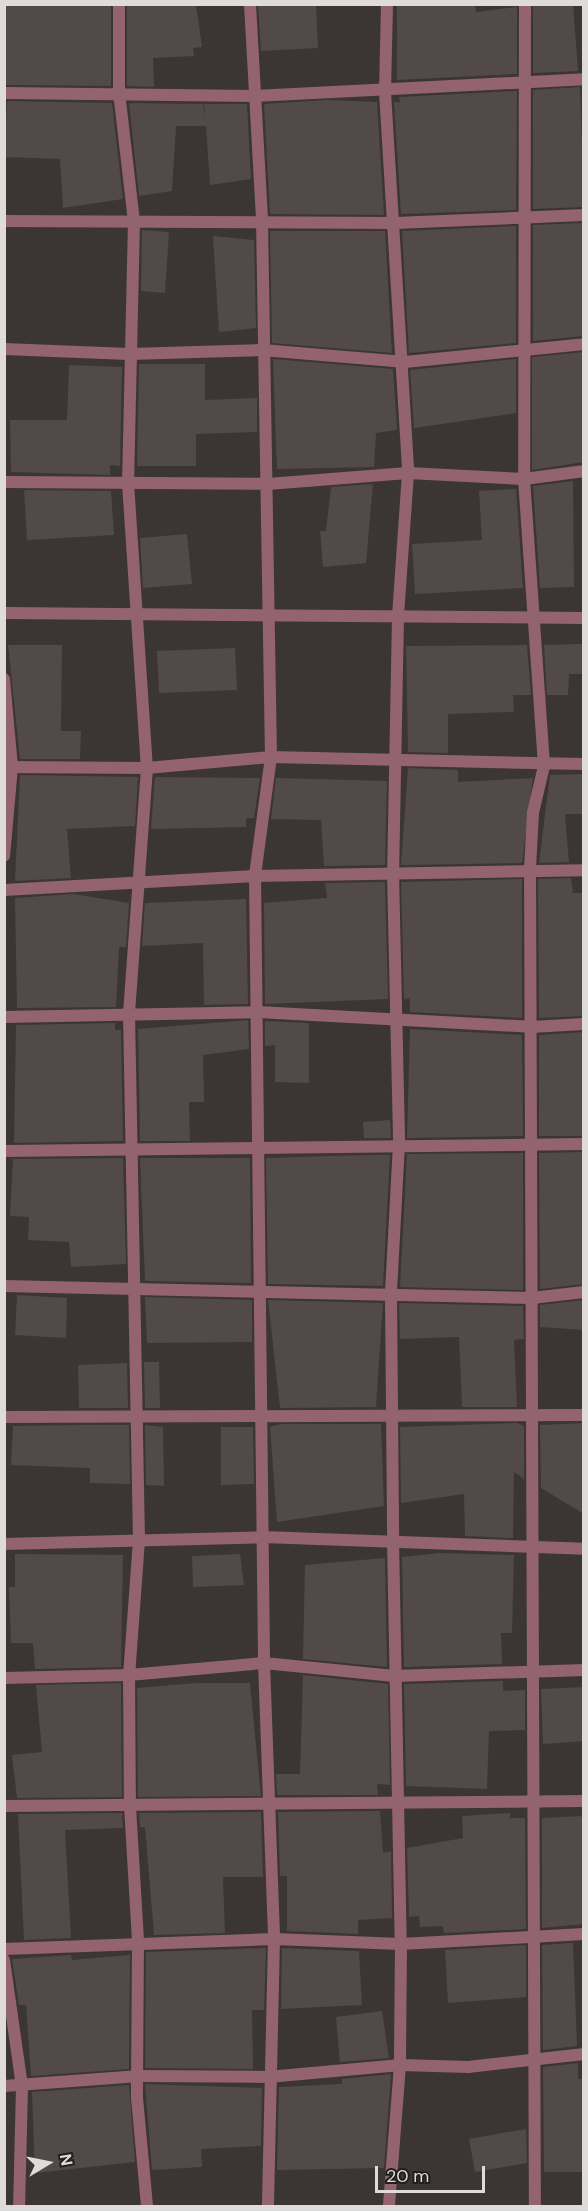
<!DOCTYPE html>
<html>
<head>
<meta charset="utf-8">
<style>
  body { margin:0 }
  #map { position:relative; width:588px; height:2211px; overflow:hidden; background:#3c3535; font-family:"DM Sans",sans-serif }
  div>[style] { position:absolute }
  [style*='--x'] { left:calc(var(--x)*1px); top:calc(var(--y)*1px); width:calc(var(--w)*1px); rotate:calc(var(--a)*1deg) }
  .building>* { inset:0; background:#514a48 }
  .minor>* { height:12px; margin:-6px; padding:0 6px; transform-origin:6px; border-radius:6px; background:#936370 }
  span { translate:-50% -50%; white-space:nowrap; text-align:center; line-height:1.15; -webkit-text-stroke:4.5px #211e1e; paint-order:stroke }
  .frame { position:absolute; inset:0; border:6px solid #dfdbda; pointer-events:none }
  .north { position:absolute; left:18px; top:2133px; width:60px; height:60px; -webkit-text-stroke:4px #211e1e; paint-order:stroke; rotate:80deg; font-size:16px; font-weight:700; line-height:24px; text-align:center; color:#dfdbda }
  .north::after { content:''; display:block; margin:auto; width:21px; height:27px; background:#dfdbda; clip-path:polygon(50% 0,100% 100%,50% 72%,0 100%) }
  .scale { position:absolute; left:375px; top:2166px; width:110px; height:27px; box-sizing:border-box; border:3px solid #dfdbda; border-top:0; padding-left:8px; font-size:18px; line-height:21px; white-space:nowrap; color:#dfdbda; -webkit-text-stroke:4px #211e1e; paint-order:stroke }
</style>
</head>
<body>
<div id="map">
  <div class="building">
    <div style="clip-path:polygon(4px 4px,111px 4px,111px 86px,5px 85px)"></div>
    <div style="clip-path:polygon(127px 4px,196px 4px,202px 47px,193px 48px,194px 56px,153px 58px,154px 87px,127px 86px)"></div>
    <div style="clip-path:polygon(258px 4px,316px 4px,318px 48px,261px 51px)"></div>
    <div style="clip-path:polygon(397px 4px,475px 4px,476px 12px,517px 7px,517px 74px,397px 80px)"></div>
    <div style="clip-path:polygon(573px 4px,578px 71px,533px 73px,533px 6px)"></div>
    <div style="clip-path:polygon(580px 87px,584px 207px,533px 209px,533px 90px)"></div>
    <div style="clip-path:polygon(517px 91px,516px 210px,401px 214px,394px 102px,400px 102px,399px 97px)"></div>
    <div style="clip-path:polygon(327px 100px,377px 102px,384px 215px,270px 214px,264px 104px)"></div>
    <div style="clip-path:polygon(7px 101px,112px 103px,123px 199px,63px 208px,60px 159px,4px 157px)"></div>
    <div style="clip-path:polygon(129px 103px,203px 104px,205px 118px,204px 104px,247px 104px,251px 179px,210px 185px,206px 126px,176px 126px,172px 191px,139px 196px)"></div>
    <div style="clip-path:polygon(584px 223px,584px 336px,533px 341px,533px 225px)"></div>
    <div style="clip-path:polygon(516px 226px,516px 343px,409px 353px,402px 231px)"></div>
    <div style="clip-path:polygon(142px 230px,169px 232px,165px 293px,141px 291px)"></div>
    <div style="clip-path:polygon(270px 231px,385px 231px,392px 353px,272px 343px)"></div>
    <div style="clip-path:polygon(213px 236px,254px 240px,256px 328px,219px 332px)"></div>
    <div style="clip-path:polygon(584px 352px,584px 462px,532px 470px,532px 357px)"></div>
    <div style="clip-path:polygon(273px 359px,393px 369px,397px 430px,376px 433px,374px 467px,277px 469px)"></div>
    <div style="clip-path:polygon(516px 359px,516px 413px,414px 428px,410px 370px)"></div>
    <div style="clip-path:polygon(139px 364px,205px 364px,205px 400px,257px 398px,257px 432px,196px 434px,196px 466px,137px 466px)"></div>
    <div style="clip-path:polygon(69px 365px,122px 367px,120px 466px,110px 465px,110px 475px,11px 472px,10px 420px,67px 420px)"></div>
    <div style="clip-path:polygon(573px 481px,574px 587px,540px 588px,533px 486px)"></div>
    <div style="clip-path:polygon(373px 484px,366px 563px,323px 567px,320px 531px,326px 531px,331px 487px)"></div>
    <div style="clip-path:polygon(516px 489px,523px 588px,415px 594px,412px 544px,482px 540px,479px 491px)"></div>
    <div style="clip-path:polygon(24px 490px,111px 491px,114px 535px,27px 540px)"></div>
    <div style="clip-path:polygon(187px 534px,192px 584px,143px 588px,140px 538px)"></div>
    <div style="clip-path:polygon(584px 644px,584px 674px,569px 674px,568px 695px,547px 695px,544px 645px)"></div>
    <div style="clip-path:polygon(8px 645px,62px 645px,61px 731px,81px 731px,80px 759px,20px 759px)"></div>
    <div style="clip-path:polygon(527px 645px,531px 695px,513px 695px,514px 712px,448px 714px,448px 753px,408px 752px,406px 646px)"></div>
    <div style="clip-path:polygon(235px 648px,237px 690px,159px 693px,157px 651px)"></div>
    <div style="clip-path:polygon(408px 768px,458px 770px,458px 782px,533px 778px,522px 863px,401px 865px)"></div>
    <div style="clip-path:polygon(584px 774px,584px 814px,565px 814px,569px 862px,539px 863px,550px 775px)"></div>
    <div style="clip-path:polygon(20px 775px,138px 777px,135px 826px,67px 829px,71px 878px,15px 881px)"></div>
    <div style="clip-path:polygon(155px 777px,260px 778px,254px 818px,246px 818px,246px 827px,151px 829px)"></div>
    <div style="clip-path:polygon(276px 778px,387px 781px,385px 865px,324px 866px,321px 820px,271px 819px)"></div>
    <div style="clip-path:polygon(571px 878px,573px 893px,584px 893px,584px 1016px,539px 1018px,538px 879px)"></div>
    <div style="clip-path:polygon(522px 879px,522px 1018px,410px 1012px,410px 998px,404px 999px,401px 882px)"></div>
    <div style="clip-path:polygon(385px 882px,388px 999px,265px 1004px,264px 903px,327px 898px,325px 883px)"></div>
    <div style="clip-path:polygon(73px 894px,129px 903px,126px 947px,119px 947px,116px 1007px,17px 1008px,15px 898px)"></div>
    <div style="clip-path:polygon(246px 899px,248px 1004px,204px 1005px,203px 943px,142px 946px,145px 903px)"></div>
    <div style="clip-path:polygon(248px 1020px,249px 1049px,203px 1055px,204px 1102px,189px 1102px,190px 1141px,140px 1141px,138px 1029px)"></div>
    <div style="clip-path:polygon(265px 1021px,309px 1023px,309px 1083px,275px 1082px,275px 1045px,265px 1046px)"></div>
    <div style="clip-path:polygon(115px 1023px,115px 1030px,121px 1030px,123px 1141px,14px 1143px,16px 1025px)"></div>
    <div style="clip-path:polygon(410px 1029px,522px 1035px,523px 1136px,407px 1138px)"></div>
    <div style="clip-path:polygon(584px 1032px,584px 1136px,539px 1136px,539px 1035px)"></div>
    <div style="clip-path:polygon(390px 1120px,391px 1138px,364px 1138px,363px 1122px)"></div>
    <div style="clip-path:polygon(584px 1152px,584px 1284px,540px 1289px,539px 1153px)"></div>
    <div style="clip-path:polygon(523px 1153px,523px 1290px,400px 1287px,407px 1154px)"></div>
    <div style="clip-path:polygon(366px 1155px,390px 1155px,383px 1286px,268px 1284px,266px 1158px)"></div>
    <div style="clip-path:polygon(123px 1158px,126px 1264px,71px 1267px,69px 1242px,28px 1240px,29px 1217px,10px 1216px,13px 1159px)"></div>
    <div style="clip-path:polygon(140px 1158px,250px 1158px,251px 1283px,145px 1281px)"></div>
    <div style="clip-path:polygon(17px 1295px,67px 1298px,66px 1338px,15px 1335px)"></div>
    <div style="clip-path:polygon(145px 1297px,252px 1300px,252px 1342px,147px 1343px)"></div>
    <div style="clip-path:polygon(268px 1300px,383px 1303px,376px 1407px,280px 1408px)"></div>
    <div style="clip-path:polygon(584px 1300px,584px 1330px,540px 1327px,540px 1305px)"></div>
    <div style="clip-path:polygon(399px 1303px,523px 1306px,524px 1339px,514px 1340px,517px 1407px,462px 1407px,459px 1337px,400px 1339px)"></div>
    <div style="clip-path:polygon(144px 1362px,159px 1362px,160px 1408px,145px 1408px)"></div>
    <div style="clip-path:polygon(127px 1363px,128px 1408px,79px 1408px,78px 1365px)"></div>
    <div style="clip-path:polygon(517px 1423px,524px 1426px,524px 1479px,514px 1472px,513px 1538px,465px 1536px,464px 1494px,401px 1503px,400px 1427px)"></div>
    <div style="clip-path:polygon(584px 1423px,584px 1514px,541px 1488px,540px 1425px)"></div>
    <div style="clip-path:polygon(281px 1424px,381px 1424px,384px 1506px,277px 1522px,270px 1427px)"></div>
    <div style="clip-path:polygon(80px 1425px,129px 1425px,130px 1484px,90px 1483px,90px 1468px,11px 1465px,13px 1426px)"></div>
    <div style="clip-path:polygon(145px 1425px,163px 1427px,164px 1486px,146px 1485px)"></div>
    <div style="clip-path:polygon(221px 1427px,253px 1427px,254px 1484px,221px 1485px)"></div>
    <div style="clip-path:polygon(440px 1553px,514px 1555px,512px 1633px,501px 1633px,502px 1664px,404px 1667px,402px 1557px)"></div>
    <div style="clip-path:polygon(15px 1554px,123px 1555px,121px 1667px,35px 1669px,33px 1643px,11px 1643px,9px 1587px,15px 1587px)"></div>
    <div style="clip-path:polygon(240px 1554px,244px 1585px,193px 1587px,192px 1556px)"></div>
    <div style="clip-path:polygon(385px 1558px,387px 1667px,303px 1659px,305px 1565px)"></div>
    <div style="clip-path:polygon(303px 1675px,388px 1684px,390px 1785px,377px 1784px,378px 1795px,277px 1795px,276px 1774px,300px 1774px)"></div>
    <div style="clip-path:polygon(503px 1681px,503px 1691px,525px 1690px,525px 1730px,489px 1731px,487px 1789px,406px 1786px,404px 1684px)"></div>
    <div style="clip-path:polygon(121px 1683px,122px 1797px,17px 1798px,12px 1755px,42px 1752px,36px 1685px)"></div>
    <div style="clip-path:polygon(196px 1683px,250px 1683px,261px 1796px,138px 1797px,137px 1688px)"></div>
    <div style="clip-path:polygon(584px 1687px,584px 1741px,543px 1744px,541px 1689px)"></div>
    <div style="clip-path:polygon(380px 1811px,383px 1853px,391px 1851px,392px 1918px,358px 1920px,358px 1934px,287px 1931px,287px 1876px,280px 1876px,278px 1812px)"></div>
    <div style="clip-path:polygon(261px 1812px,263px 1877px,223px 1877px,225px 1933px,154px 1935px,145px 1827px,140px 1827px,139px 1813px)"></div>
    <div style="clip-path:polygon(122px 1813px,123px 1828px,65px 1830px,71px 1938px,24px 1940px,18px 1814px)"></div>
    <div style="clip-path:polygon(510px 1813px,510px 1818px,525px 1818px,526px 1929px,444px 1933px,443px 1926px,420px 1927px,419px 1916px,409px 1917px,407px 1848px,463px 1838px,462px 1816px)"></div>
    <div style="clip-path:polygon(584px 1816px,584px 1924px,542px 1928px,542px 1818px)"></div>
    <div style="clip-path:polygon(573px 1943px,577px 2046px,543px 2050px,542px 1945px)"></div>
    <div style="clip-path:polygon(526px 1945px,526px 1997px,448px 2003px,445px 1950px)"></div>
    <div style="clip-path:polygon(266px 1948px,264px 2010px,252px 2010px,253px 2069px,145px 2068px,146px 1952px)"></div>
    <div style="clip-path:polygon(282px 1948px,359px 1951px,362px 2005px,281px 2009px)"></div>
    <div style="clip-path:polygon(71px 1955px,72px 1960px,130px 1955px,129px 2069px,31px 2076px,26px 2005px,19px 2005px,12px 1959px)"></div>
    <div style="clip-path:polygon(382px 2011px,389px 2058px,340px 2062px,336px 2017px)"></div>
    <div style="clip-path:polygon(578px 2063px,578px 2079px,584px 2079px,584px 2172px,544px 2172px,543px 2067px)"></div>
    <div style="clip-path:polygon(391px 2074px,384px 2168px,277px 2170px,279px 2087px,342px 2084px,342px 2079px)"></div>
    <div style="clip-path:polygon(145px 2084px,262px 2088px,261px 2146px,201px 2149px,202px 2167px,152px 2170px)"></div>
    <div style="clip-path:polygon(129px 2085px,135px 2162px,35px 2173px,32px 2092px)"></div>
    <div style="clip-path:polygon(526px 2129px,527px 2163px,475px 2172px,469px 2139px)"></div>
  </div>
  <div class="minor">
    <div style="--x:119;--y:4;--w:88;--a:90"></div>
    <div style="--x:119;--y:92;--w:130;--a:83.4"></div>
    <div style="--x:134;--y:221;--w:262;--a:91.3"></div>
    <div style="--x:128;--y:483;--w:286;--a:86.2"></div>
    <div style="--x:147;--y:768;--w:247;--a:94.2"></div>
    <div style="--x:129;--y:1014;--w:526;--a:88.91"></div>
    <div style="--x:139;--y:1540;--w:135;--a:94.2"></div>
    <div style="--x:129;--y:1675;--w:131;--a:89.6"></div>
    <div style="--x:130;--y:1806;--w:135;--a:86.6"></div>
    <div style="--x:138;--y:1941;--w:157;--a:90.4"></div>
    <div style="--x:137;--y:2098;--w:108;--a:84.7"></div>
    <div style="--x:250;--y:4;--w:216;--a:86.8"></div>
    <div style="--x:262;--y:220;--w:537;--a:89.04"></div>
    <div style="--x:271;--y:757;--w:120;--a:97.7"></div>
    <div style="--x:255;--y:876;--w:787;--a:89.34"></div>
    <div style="--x:264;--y:1663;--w:276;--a:87.9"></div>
    <div style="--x:274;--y:1939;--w:267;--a:91.3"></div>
    <div style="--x:387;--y:4;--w:88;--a:91.3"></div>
    <div style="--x:385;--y:92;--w:382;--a:86.5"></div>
    <div style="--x:408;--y:473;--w:144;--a:94"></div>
    <div style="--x:398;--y:617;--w:256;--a:91.1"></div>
    <div style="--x:393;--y:873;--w:271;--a:88.7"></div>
    <div style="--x:399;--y:1144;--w:150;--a:93.1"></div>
    <div style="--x:391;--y:1294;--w:246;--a:89.5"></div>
    <div style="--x:393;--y:1540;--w:404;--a:88.9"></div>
    <div style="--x:401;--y:1944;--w:121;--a:90.5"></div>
    <div style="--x:400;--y:2065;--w:141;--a:94.5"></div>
    <div style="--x:525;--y:4;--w:475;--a:90.1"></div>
    <div style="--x:524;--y:479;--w:288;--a:86"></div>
    <div style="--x:544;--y:766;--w:48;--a:103.2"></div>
    <div style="--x:533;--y:813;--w:56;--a:93.1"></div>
    <div style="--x:530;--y:869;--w:1337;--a:89.79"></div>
    <div style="--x:4;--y:93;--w:250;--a:0.7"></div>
    <div style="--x:254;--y:96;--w:330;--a:-2.9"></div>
    <div style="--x:4;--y:221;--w:391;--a:0.3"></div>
    <div style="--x:395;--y:223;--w:189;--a:-2.4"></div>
    <div style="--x:4;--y:349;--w:125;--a:2.3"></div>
    <div style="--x:129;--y:354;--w:133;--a:-1.7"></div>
    <div style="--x:262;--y:350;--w:144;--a:4.8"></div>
    <div style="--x:405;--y:362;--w:180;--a:-5.7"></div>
    <div style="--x:4;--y:482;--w:264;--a:0.4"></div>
    <div style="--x:268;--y:484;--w:140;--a:-4.5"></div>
    <div style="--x:408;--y:473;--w:116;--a:3"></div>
    <div style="--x:524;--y:479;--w:61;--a:-7.6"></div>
    <div style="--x:4;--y:613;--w:580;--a:0.49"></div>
    <div style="--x:4;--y:679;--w:88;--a:84.8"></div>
    <div style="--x:12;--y:767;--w:89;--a:95.1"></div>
    <div style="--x:4;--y:767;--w:143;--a:0.4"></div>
    <div style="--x:147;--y:768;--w:124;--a:-5.1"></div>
    <div style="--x:271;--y:757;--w:313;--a:1.3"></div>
    <div style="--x:4;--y:890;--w:251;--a:-3.2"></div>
    <div style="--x:255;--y:876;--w:329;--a:-1"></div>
    <div style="--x:4;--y:1017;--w:254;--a:-1.1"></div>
    <div style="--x:258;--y:1012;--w:273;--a:3.1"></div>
    <div style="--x:531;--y:1027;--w:53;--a:-3.2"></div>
    <div style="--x:4;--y:1151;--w:580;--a:-0.69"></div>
    <div style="--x:4;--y:1286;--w:528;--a:1.3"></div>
    <div style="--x:532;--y:1298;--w:52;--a:-6.6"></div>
    <div style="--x:4;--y:1417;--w:580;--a:-0.2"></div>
    <div style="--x:4;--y:1544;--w:259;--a:-1.5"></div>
    <div style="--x:263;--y:1537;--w:321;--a:2.1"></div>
    <div style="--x:4;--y:1678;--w:125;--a:-1.4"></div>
    <div style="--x:129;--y:1675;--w:136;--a:-5.1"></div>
    <div style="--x:264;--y:1663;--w:131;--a:5.7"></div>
    <div style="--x:394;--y:1676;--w:190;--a:-1.8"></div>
    <div style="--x:4;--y:1806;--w:580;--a:-0.49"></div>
    <div style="--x:4;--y:1949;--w:270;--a:-2.1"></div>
    <div style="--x:274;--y:1939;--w:127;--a:2.3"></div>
    <div style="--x:401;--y:1944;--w:183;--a:-3.1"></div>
    <div style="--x:4;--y:1960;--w:128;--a:81.9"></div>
    <div style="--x:22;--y:2087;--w:119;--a:91.4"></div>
    <div style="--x:4;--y:2086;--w:136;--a:-4.2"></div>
    <div style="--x:140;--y:2076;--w:128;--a:0.4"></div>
    <div style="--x:268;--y:2077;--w:133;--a:-5.2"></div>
    <div style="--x:400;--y:2065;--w:68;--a:1.7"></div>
    <div style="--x:468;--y:2067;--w:117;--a:-6.4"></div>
  </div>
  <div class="frame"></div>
  <div class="north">N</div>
  <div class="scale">20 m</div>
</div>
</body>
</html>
